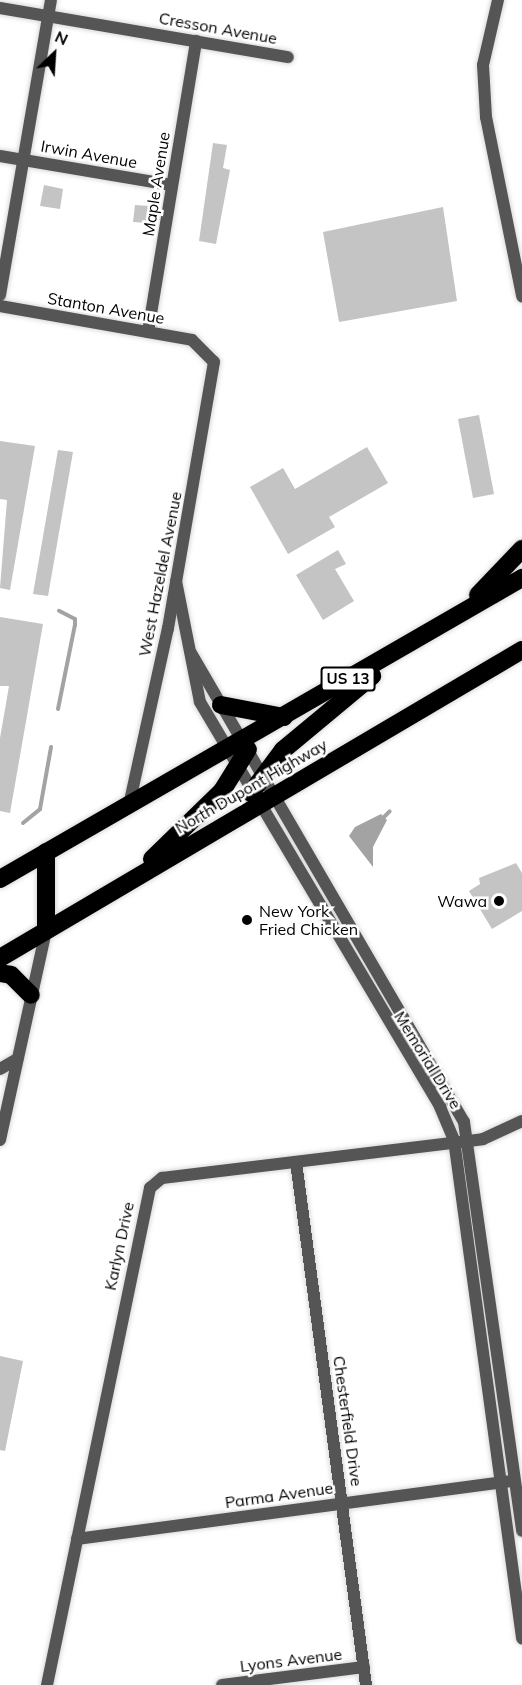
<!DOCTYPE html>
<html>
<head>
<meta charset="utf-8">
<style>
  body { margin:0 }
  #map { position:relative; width:522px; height:1685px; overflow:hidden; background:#fff; font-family:Mulish,sans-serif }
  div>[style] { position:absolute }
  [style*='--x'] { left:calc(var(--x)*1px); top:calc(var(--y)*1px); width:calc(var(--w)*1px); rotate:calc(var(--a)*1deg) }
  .water>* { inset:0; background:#a3a3a3 }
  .stream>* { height:4px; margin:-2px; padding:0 2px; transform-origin:2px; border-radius:2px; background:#a3a3a3 }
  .building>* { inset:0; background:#c4c4c4 }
  .roads { filter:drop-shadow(0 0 2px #dbdbdb) drop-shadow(0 0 2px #dbdbdb) }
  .minor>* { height:12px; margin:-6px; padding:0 6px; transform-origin:6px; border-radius:6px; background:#555 }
  .highway>* { height:18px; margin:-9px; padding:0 9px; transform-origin:9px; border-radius:9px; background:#000 }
  .dots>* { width:16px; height:16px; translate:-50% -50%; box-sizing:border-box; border:3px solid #fff; border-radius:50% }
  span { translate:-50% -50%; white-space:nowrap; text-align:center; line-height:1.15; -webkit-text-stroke:5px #fff; paint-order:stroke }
  .shield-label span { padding:2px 4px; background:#fff; border:2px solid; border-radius:4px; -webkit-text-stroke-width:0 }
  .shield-label { font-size:15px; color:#000; font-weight:700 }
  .street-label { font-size:16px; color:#000 }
  .poi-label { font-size:16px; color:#000 }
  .right { translate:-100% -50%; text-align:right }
  .left { translate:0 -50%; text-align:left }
  .north { position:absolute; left:24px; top:24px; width:60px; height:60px; -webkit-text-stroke:4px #fff; paint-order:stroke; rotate:25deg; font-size:16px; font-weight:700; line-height:24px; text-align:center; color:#000 }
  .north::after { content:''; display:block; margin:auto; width:21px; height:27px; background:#000; clip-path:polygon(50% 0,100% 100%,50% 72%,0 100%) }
</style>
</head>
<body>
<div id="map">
  <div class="water">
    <div style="clip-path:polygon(381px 814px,387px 820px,373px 847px,373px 867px,349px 836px,355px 827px)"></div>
  </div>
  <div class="stream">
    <div style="--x:58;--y:709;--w:86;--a:-78.6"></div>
    <div style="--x:75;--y:625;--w:6;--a:-90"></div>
    <div style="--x:75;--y:619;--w:18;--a:-153"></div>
    <div style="--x:384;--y:817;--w:8;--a:-45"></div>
    <div style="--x:23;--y:823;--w:22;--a:-39"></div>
    <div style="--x:40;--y:809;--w:63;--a:-79.9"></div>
  </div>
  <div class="building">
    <div style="clip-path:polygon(213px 143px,227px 145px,223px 168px,230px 170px,216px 244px,199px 241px)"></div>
    <div style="clip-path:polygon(44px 185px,63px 189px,60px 209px,40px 206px)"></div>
    <div style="clip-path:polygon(135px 205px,149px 206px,148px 223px,133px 222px)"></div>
    <div style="clip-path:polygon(443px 207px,457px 301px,339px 322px,323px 232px)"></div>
    <div style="clip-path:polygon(479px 415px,494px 494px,473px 498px,458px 419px)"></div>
    <div style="clip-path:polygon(0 441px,35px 446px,10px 590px,0 588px,7px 500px,0 499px)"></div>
    <div style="clip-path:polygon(367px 447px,388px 483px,329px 517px,335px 527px,288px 554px,250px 487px,283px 468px,295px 489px)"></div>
    <div style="clip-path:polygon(58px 450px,73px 452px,48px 596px,33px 594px)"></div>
    <div style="clip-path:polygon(338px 550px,346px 564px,335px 569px,354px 601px,323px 620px,296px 575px)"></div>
    <div style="clip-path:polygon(0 617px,43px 624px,10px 813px,0 811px,0 738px,9px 686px,0 686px)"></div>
    <div style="clip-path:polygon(516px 863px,522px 873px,522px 911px,492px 929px,469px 891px,480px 884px,479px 878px)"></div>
    <div style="clip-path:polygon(0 1356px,23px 1361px,5px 1451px,0 1450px)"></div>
  </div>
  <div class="roads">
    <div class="minor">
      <div style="--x:498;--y:0;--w:67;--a:103"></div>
      <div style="--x:483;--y:65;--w:52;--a:86.7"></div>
      <div style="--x:486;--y:117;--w:183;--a:78.6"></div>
      <div style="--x:0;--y:8;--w:292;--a:9.7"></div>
      <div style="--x:0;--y:156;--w:174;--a:9.6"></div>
      <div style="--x:0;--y:295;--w:299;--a:-80.2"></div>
      <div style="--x:0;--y:306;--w:195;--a:10"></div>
      <div style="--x:192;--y:340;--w:31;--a:45"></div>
      <div style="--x:214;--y:362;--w:270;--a:99.8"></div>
      <div style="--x:168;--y:628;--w:182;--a:102.4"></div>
      <div style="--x:148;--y:332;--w:295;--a:-80.6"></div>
      <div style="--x:176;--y:581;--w:123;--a:78.8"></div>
      <div style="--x:200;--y:702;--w:471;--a:59.3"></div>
      <div style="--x:440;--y:1107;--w:36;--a:67"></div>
      <div style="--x:454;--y:1140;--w:503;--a:82.22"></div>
      <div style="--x:191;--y:653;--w:543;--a:59.8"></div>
      <div style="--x:464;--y:1122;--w:413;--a:81.9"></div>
      <div style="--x:0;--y:1069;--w:20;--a:-30"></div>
      <div style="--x:0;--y:1140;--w:215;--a:-77.6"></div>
      <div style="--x:296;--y:1162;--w:528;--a:82.38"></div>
      <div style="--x:77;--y:1539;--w:436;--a:-7.6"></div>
      <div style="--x:47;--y:1685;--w:508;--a:-78.29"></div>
      <div style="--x:150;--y:1188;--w:16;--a:-40"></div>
      <div style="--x:162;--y:1178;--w:323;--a:-6.9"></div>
      <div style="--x:483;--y:1139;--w:43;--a:-24.8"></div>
      <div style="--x:222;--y:1685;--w:143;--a:-7.2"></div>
    </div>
    <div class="highway">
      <div style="--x:478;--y:595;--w:64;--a:-46.3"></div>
      <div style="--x:221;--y:705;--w:64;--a:10.8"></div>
      <div style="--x:251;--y:793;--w:54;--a:-53.3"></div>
      <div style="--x:283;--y:750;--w:116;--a:-39.7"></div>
      <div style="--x:152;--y:859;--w:98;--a:-44.2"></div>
      <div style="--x:222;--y:791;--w:49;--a:-58.2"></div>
      <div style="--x:0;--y:879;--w:603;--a:-29.97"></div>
      <div style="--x:46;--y:930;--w:78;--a:-90"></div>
      <div style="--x:0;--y:958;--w:606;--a:-30.54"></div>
      <div style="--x:0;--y:973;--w:11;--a:10"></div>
      <div style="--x:11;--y:975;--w:28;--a:45"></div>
    </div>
  </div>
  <div class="dots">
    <div style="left:499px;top:901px;background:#000"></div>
    <div style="left:247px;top:920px;background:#000"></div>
  </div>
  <div class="shield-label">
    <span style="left:348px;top:679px">US 13</span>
  </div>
  <div class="street-label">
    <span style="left:218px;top:28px;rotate:10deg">Cresson Avenue</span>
    <span style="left:89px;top:154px;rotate:10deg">Irwin Avenue</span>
    <span style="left:156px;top:184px;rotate:-81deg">Maple Avenue</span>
    <span style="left:106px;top:308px;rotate:10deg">Stanton Avenue</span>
    <span style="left:160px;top:574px;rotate:-79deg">West Hazeldel Avenue</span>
    <span style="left:251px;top:786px;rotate:-30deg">North Dupont Highway</span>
    <span style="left:428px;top:1060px;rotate:58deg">Memorial Drive</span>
    <span style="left:119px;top:1246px;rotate:-78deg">Karlyn Drive</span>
    <span style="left:348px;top:1421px;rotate:82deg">Chesterfield Drive</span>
    <span style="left:279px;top:1495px;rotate:-8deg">Parma Avenue</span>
    <span style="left:291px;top:1660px;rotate:-7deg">Lyons Avenue</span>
  </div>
  <div class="poi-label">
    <span class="right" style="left:487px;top:901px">Wawa</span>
    <span class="left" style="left:259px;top:920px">New York<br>Fried Chicken</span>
  </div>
  <div class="north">N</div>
</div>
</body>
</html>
